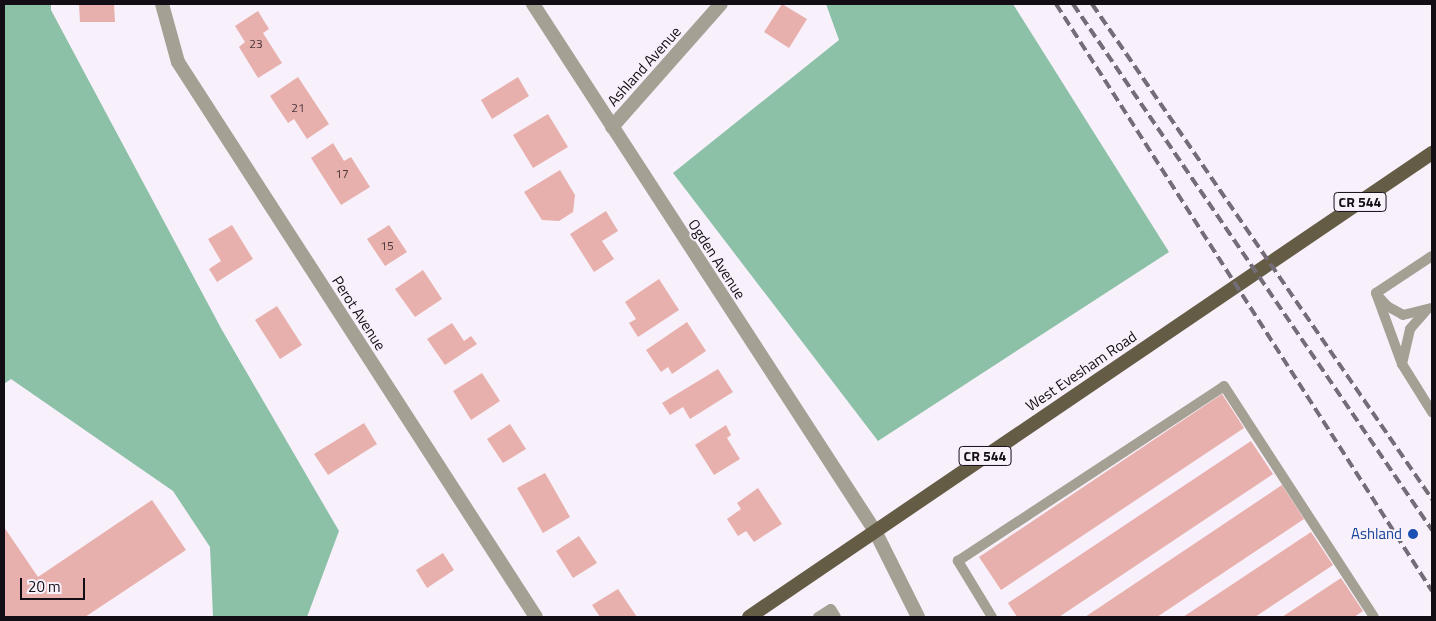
<!DOCTYPE html>
<html>
<head>
<meta charset="utf-8">
<style>
  body { margin:0 }
  #map { position:relative; width:1436px; height:621px; overflow:hidden; background:#f8f0fb; font-family:"Titillium Web",sans-serif }
  div>[style] { position:absolute }
  [style*='--x'] { left:calc(var(--x)*1px); top:calc(var(--y)*1px); width:calc(var(--w)*1px); rotate:calc(var(--a)*1deg) }
  .forest>* { inset:0; background:#8cc1a8 }
  .building>* { inset:0; background:#e8b0ac }
  .service>* { height:10px; margin:-5px; padding:0 5px; transform-origin:5px; border-radius:5px; background:#a5a094 }
  .minor>* { height:14px; margin:-7px; padding:0 7px; transform-origin:7px; border-radius:7px; background:#a5a094 }
  .primary>* { height:14px; margin:-7px; padding:0 7px; transform-origin:7px; border-radius:7px; background:#655c46 }
  .rail>* { height:4px; margin-top:-2px; transform-origin:0; background:repeating-linear-gradient(90deg,#746d77 0 10px,transparent 0 15px) }
  .dots>* { width:14px; height:14px; translate:-50% -50%; box-sizing:border-box; border:2px solid #f8f0fb; border-radius:50% }
  span { translate:-50% -50%; white-space:nowrap; text-align:center; line-height:1.15; -webkit-text-stroke:4px #f8f0fb; paint-order:stroke }
  .number-label { font-size:12px; color:#48363c }
  .number-label span { -webkit-text-stroke-width:0 }
  .shield-label span { padding:1px 4px; background:#f8f0fb; border:1px solid; border-radius:4px; -webkit-text-stroke-width:0 }
  .shield-label { font-size:14px; color:#130d16; font-weight:700 }
  .street-label { font-size:15px; color:#130d16 }
  .transit-label { font-size:15px; color:#164399 }
  .right { translate:-100% -50%; text-align:right }
  .frame { position:absolute; inset:0; border:5px solid #130d16; pointer-events:none }
  .scale { position:absolute; left:20px; top:578px; width:65px; height:22px; box-sizing:border-box; border:2px solid #130d16; border-top:0; padding-left:6px; font-size:15px; line-height:18px; white-space:nowrap; color:#130d16; -webkit-text-stroke:4px #f8f0fb; paint-order:stroke }
</style>
</head>
<body>
<div id="map">
  <div class="forest">
    <div style="clip-path:polygon(4px 4px,51px 4px,51px 10px,222px 330px,339px 531px,307px 617px,213px 617px,210px 547px,173px 491px,11px 379px,4px 384px)"></div>
    <div style="clip-path:polygon(826px 4px,1013px 4px,1169px 252px,878px 441px,673px 173px,839px 40px)"></div>
  </div>
  <div class="building">
    <div style="clip-path:polygon(79px 4px,114px 4px,115px 22px,80px 22px)"></div>
    <div style="clip-path:polygon(782px 4px,807px 19px,789px 48px,764px 32px)"></div>
    <div style="clip-path:polygon(258px 11px,269px 29px,263px 33px,282px 63px,258px 78px,239px 47px,245px 42px,235px 26px)"></div>
    <div style="clip-path:polygon(298px 77px,329px 124px,307px 139px,294px 119px,288px 123px,270px 96px)"></div>
    <div style="clip-path:polygon(518px 77px,529px 96px,492px 119px,481px 100px)"></div>
    <div style="clip-path:polygon(548px 114px,568px 147px,533px 168px,513px 135px)"></div>
    <div style="clip-path:polygon(333px 143px,344px 161px,351px 157px,370px 187px,341px 205px,311px 158px)"></div>
    <div style="clip-path:polygon(560px 170px,575px 195px,573px 212px,559px 221px,542px 220px,524px 192px)"></div>
    <div style="clip-path:polygon(606px 211px,618px 231px,602px 241px,614px 259px,594px 272px,570px 234px)"></div>
    <div style="clip-path:polygon(232px 225px,253px 259px,217px 282px,209px 269px,221px 261px,208px 239px)"></div>
    <div style="clip-path:polygon(389px 225px,407px 252px,385px 266px,367px 239px)"></div>
    <div style="clip-path:polygon(423px 270px,442px 299px,415px 317px,395px 289px)"></div>
    <div style="clip-path:polygon(659px 279px,679px 310px,638px 337px,629px 323px,636px 319px,625px 302px)"></div>
    <div style="clip-path:polygon(277px 306px,302px 345px,280px 359px,255px 320px)"></div>
    <div style="clip-path:polygon(687px 322px,706px 351px,672px 374px,668px 367px,661px 372px,646px 350px)"></div>
    <div style="clip-path:polygon(452px 323px,464px 341px,471px 336px,477px 344px,445px 365px,427px 339px)"></div>
    <div style="clip-path:polygon(718px 369px,733px 392px,690px 419px,683px 407px,670px 415px,662px 403px)"></div>
    <div style="clip-path:polygon(482px 373px,500px 401px,471px 420px,453px 391px)"></div>
    <div style="clip-path:polygon(1222px 394px,1244px 428px,1001px 590px,979px 557px)"></div>
    <div style="clip-path:polygon(364px 423px,377px 444px,328px 475px,314px 454px)"></div>
    <div style="clip-path:polygon(510px 424px,526px 449px,503px 463px,487px 439px)"></div>
    <div style="clip-path:polygon(726px 425px,731px 435px,727px 438px,740px 459px,714px 475px,695px 445px)"></div>
    <div style="clip-path:polygon(1251px 441px,1273px 474px,1059px 617px,1017px 617px,1008px 603px)"></div>
    <div style="clip-path:polygon(545px 473px,570px 517px,543px 533px,517px 488px)"></div>
    <div style="clip-path:polygon(1282px 485px,1304px 519px,1157px 617px,1085px 617px)"></div>
    <div style="clip-path:polygon(758px 488px,782px 524px,754px 542px,746px 531px,738px 536px,727px 519px,741px 509px,737px 503px)"></div>
    <div style="clip-path:polygon(152px 500px,186px 550px,85px 617px,4px 617px,4px 527px,38px 577px)"></div>
    <div style="clip-path:polygon(1311px 532px,1333px 565px,1255px 617px,1183px 617px)"></div>
    <div style="clip-path:polygon(579px 536px,597px 563px,573px 578px,556px 551px)"></div>
    <div style="clip-path:polygon(443px 553px,454px 570px,427px 588px,416px 570px)"></div>
    <div style="clip-path:polygon(1341px 578px,1363px 611px,1354px 617px,1282px 617px)"></div>
    <div style="clip-path:polygon(618px 589px,637px 617px,600px 617px,592px 605px)"></div>
  </div>
  <div class="service">
    <div style="--x:1376;--y:293;--w:76;--a:69.9"></div>
    <div style="--x:1402;--y:364;--w:57;--a:58"></div>
    <div style="--x:1376;--y:293;--w:67;--a:-33.5"></div>
    <div style="--x:1379;--y:297;--w:12;--a:48"></div>
    <div style="--x:1387;--y:306;--w:18;--a:29"></div>
    <div style="--x:1403;--y:315;--w:30;--a:-14"></div>
    <div style="--x:1402;--y:364;--w:36;--a:-77"></div>
    <div style="--x:1410;--y:329;--w:23;--a:-49"></div>
    <div style="--x:818;--y:617;--w:15;--a:-32"></div>
    <div style="--x:831;--y:609;--w:9;--a:58"></div>
    <div style="--x:992;--y:617;--w:66;--a:-121.3"></div>
    <div style="--x:958;--y:561;--w:318;--a:-33.3"></div>
    <div style="--x:1224;--y:386;--w:275;--a:57"></div>
  </div>
  <div class="minor">
    <div style="--x:162;--y:4;--w:60;--a:74.6"></div>
    <div style="--x:178;--y:62;--w:660;--a:57.18"></div>
    <div style="--x:533;--y:4;--w:628;--a:57.02"></div>
    <div style="--x:875;--y:531;--w:96;--a:63.4"></div>
    <div style="--x:612;--y:127;--w:164;--a:-48.5"></div>
  </div>
  <div class="primary">
    <div style="--x:749;--y:617;--w:826;--a:-34.19"></div>
  </div>
  <div class="rail">
    <div style="--x:1056;--y:4;--w:697;--a:57.36"></div>
    <div style="--x:1073;--y:4;--w:637;--a:55.69"></div>
    <div style="--x:1092;--y:4;--w:601;--a:55.52"></div>
  </div>
  <div class="dots">
    <div style="left:1413px;top:534px;background:#1a4fb4"></div>
  </div>
  <div class="number-label">
    <span style="left:256px;top:44px">23</span>
    <span style="left:298px;top:108px">21</span>
    <span style="left:342px;top:174px">17</span>
    <span style="left:387px;top:246px">15</span>
  </div>
  <div class="shield-label">
    <span style="left:1360px;top:202px">CR 544</span>
    <span style="left:985px;top:456px">CR 544</span>
  </div>
  <div class="street-label">
    <span style="left:644px;top:66px;rotate:-48deg">Ashland Avenue</span>
    <span style="left:717px;top:259px;rotate:57deg">Ogden Avenue</span>
    <span style="left:359px;top:313px;rotate:57deg">Perot Avenue</span>
    <span style="left:1081px;top:371px;rotate:-34deg">West Evesham Road</span>
  </div>
  <div class="transit-label">
    <span class="right" style="left:1402px;top:534px">Ashland</span>
  </div>
  <div class="frame"></div>
  <div class="scale">20 m</div>
</div>
</body>
</html>
